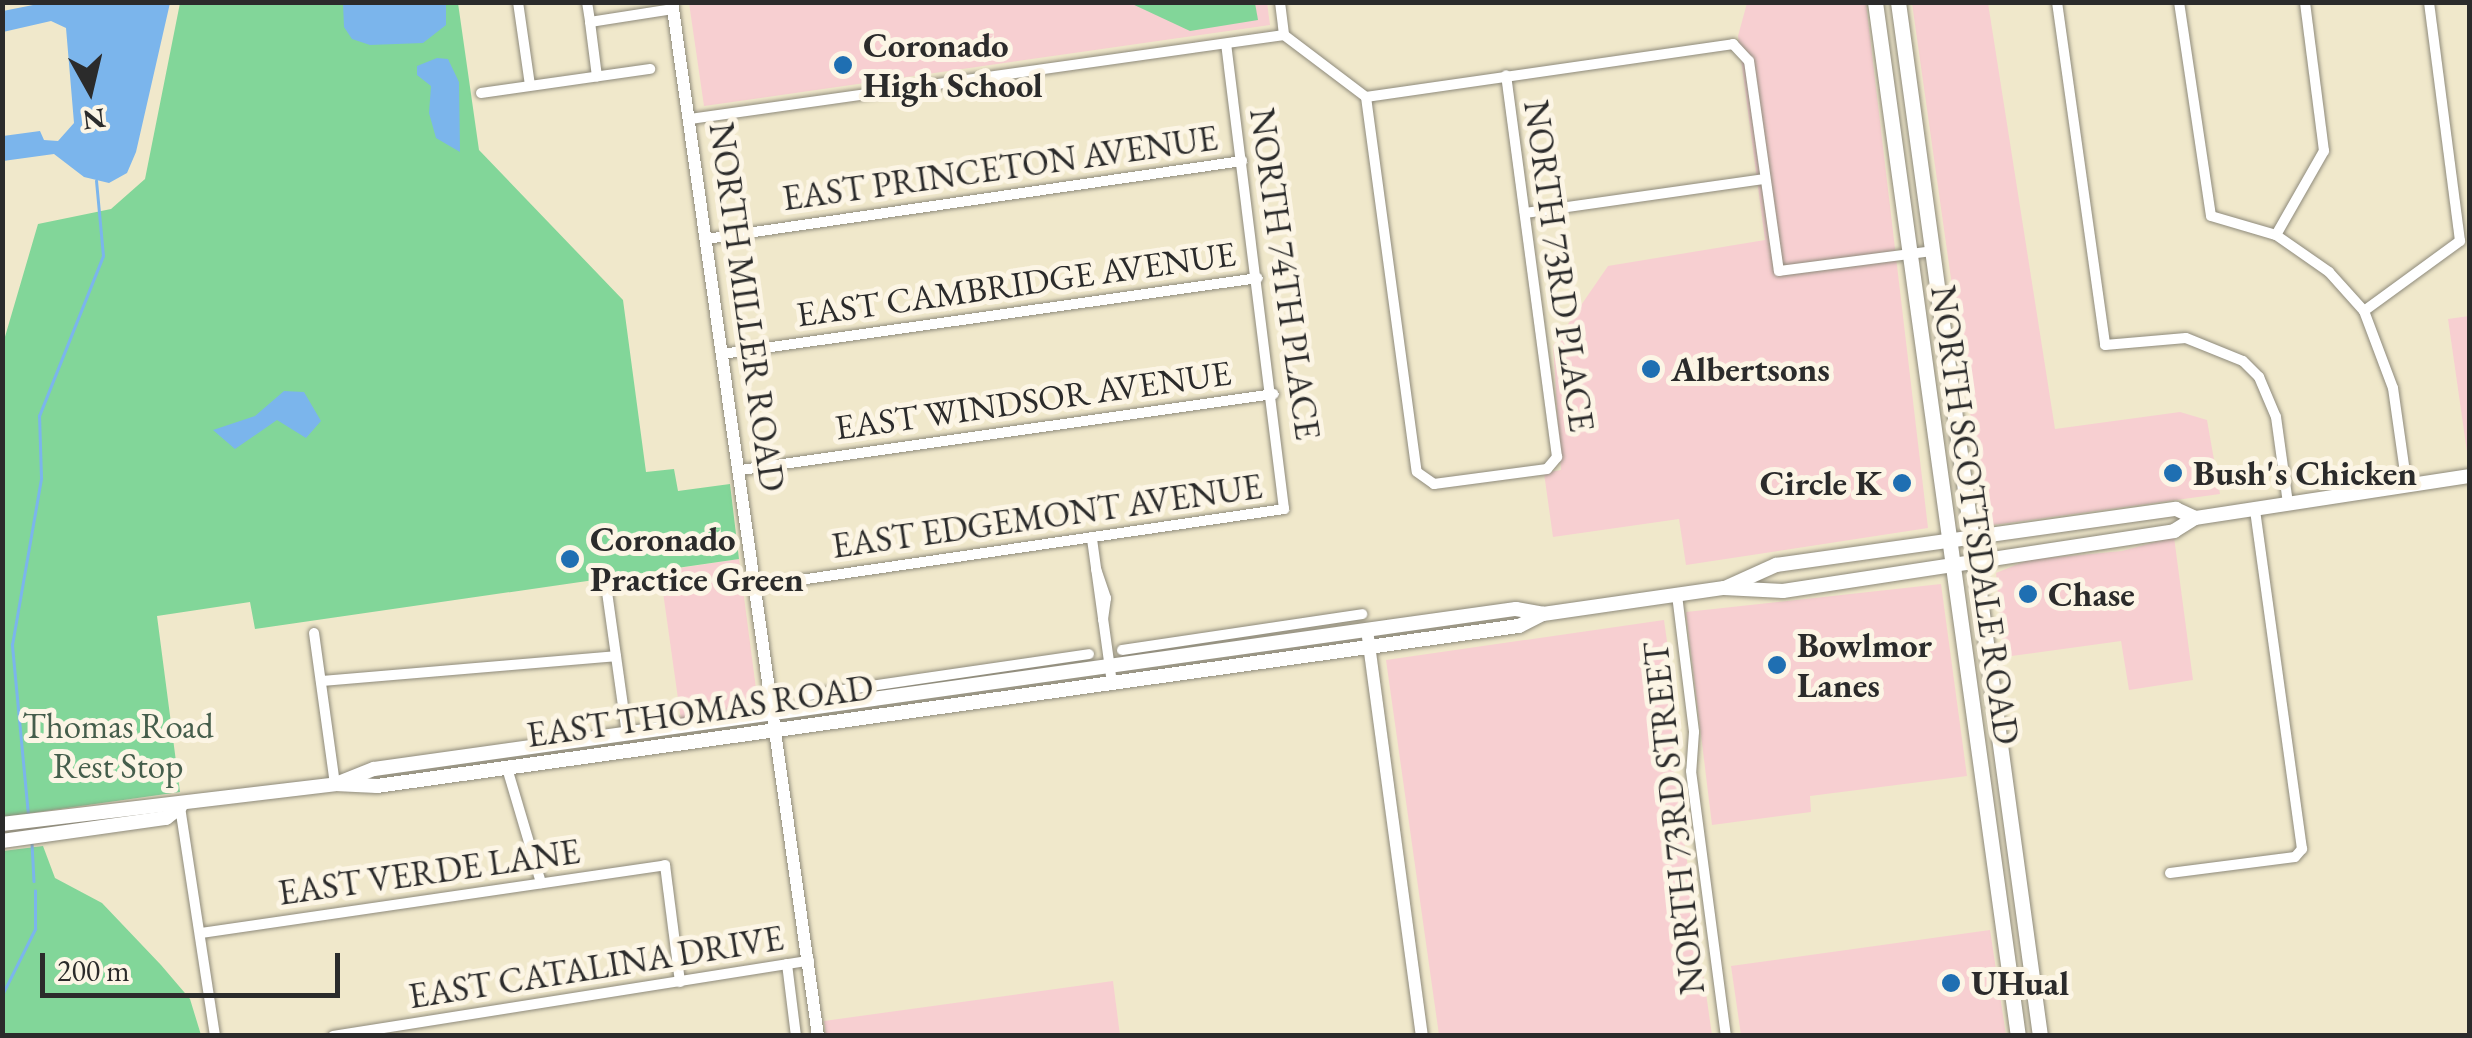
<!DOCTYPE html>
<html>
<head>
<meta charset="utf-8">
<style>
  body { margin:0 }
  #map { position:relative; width:2472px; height:1038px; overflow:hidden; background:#f0e8cb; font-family:"EB Garamond",serif }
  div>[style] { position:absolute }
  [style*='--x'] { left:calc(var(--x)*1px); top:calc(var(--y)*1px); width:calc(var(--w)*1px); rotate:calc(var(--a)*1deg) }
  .built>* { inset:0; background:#f7cfd1 }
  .green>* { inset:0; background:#82d699 }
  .water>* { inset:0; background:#7bb5ec }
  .stream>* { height:2.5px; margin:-1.25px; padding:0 1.25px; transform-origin:1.25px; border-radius:1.25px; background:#7bb5ec }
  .roads { filter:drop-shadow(0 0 2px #8e8a7b) drop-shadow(0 0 2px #8e8a7b) }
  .minor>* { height:10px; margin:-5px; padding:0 5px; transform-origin:5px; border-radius:5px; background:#fff }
  .tertiary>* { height:12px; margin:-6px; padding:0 6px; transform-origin:6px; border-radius:6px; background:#fff }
  .secondary>* { height:14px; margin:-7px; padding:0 7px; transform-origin:7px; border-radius:7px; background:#fff }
  .primary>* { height:15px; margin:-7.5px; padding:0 7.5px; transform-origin:7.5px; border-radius:7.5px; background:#fff }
  .dots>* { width:28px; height:28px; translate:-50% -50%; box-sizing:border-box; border:5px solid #fcf5e5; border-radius:50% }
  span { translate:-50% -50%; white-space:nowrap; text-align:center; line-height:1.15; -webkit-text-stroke:10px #fcf5e5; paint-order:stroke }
  .poi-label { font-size:35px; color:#2b2b2b; font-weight:700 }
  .left { translate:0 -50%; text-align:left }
  .right { translate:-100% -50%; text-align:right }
  .street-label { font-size:35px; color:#2b2b2b }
  .park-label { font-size:35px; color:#455e4c }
  .frame { position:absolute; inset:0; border:5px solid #2b2b2b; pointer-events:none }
  .north { position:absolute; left:40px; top:40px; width:100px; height:100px; -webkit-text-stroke:8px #fcf5e5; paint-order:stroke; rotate:172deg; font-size:28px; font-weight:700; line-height:40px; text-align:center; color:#2b2b2b }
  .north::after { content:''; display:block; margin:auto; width:35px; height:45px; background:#2b2b2b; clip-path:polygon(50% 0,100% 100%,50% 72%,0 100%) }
  .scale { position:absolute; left:40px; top:953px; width:300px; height:45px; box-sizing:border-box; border:5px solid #2b2b2b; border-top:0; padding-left:12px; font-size:30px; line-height:35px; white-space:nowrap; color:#2b2b2b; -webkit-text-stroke:8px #fcf5e5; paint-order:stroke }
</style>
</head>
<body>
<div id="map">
  <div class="built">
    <div style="clip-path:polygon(1267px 2px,1270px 25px,704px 106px,689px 3px)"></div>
    <div style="clip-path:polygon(1747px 3px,1866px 3px,1928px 528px,1686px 565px,1679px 519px,1553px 537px,1544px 473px,1561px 470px,1553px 346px,1608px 266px,1765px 240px,1738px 36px)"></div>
    <div style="clip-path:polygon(1912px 3px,1988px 3px,2055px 429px,2180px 412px,2207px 420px,2220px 494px,1986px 526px)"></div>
    <div style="clip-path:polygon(2469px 316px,2470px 458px,2468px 459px,2448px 319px)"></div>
    <div style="clip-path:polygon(2174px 537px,2193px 680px,2129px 690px,2121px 641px,2004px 657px,1996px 573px,2028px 560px,2122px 551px)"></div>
    <div style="clip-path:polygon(739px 559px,758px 704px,681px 720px,660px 571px)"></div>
    <div style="clip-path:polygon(1941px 584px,1967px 776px,1810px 796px,1811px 812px,1712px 825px,1686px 612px)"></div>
    <div style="clip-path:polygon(1664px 620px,1680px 734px,1673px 763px,1712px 1035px,1439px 1035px,1386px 660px)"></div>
    <div style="clip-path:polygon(1990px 930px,2006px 1035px,1741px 1035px,1731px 966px)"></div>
    <div style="clip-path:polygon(1113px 981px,1120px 1035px,826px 1035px,824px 1021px)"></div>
  </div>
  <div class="green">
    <div style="clip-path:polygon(180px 3px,458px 3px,479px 150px,623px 300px,646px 472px,674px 469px,678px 491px,730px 484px,739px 559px,255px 629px,250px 602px,157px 616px,180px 792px,3px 817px,2px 347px,38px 224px,111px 209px,145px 179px)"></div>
    <div style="clip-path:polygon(1130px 3px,1255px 3px,1258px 20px,1190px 31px)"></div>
    <div style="clip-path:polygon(43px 846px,55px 878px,102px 903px,161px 965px,190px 999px,201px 1035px,3px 1035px,3px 851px)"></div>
  </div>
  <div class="water">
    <div style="clip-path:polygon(43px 3px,170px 3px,136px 152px,127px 173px,109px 183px,84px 177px,54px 154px,3px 161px,3px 136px,40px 131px,44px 140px,58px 141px,74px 123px,66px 28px,51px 21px,3px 32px,3px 11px)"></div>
    <div style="clip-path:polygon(446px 3px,446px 25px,423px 43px,370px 45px,352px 39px,344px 27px,343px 3px)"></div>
    <div style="clip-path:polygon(437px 58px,448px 59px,459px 82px,460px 152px,436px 138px,429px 113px,431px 86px,417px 75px,417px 66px)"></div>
    <div style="clip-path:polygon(284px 391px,304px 392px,321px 421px,306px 438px,277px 420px,235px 449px,213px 430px,255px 416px)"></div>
  </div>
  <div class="stream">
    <div style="--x:28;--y:815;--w:171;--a:-95.4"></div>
    <div style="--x:12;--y:645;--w:169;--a:-80.1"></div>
    <div style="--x:41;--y:478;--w:62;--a:-91.8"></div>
    <div style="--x:39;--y:416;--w:172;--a:-68.2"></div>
    <div style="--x:103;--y:256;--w:75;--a:-95.3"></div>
    <div style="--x:32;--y:843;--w:38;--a:87"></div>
    <div style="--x:2;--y:995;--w:74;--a:-63.4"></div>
    <div style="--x:35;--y:929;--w:38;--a:-90"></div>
  </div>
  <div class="roads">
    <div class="minor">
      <div style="--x:518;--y:2;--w:84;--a:81.8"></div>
      <div style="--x:587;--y:2;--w:20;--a:81"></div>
      <div style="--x:590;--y:22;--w:84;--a:-8.9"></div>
      <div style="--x:1280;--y:2;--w:33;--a:83"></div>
      <div style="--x:2057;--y:2;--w:346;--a:82"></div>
      <div style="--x:2105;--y:345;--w:81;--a:-4.9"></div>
      <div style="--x:2186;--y:338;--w:61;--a:22"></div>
      <div style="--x:2243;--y:361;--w:23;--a:45"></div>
      <div style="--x:2259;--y:377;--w:43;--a:67"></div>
      <div style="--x:2276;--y:417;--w:88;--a:82.1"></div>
      <div style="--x:2179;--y:2;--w:216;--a:81.5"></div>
      <div style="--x:2211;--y:216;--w:68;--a:16.3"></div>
      <div style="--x:2276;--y:235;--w:65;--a:34.9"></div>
      <div style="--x:2329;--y:272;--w:52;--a:48.1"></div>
      <div style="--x:2364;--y:311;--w:82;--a:69.4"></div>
      <div style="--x:2393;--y:388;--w:99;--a:81.9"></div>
      <div style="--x:590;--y:22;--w:55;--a:82.7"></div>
      <div style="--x:481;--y:93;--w:171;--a:-8.1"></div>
      <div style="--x:1366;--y:97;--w:378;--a:82.3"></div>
      <div style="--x:1417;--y:472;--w:21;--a:35"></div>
      <div style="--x:1434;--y:484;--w:114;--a:-7.6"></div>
      <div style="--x:1547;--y:469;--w:16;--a:-50"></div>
      <div style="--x:1557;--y:457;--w:385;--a:-97.6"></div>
      <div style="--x:690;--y:119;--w:600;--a:-8.05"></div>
      <div style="--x:1284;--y:35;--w:103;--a:37.1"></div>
      <div style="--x:1366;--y:97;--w:371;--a:-8.2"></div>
      <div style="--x:1733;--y:44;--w:23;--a:47"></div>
      <div style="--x:1749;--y:61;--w:212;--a:81.9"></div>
      <div style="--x:1779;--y:271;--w:155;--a:-7.4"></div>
      <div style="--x:1525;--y:213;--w:241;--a:-8.1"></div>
      <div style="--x:2276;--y:235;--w:97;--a:-60.3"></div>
      <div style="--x:2324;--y:151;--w:150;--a:-97.3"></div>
      <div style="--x:706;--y:239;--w:542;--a:-8.28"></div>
      <div style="--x:2364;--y:311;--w:119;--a:-36.1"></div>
      <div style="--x:2460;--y:241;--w:241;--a:-97.4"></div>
      <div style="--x:722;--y:354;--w:541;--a:-8.07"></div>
      <div style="--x:741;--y:470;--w:538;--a:-8.12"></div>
      <div style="--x:1092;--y:539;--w:145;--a:82.1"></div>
      <div style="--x:1096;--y:569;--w:31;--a:71"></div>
      <div style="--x:1106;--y:598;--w:22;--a:98"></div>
      <div style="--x:759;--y:586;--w:531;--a:-8.34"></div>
      <div style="--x:1284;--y:509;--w:468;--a:-97.1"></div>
      <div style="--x:607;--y:592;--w:143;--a:82"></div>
      <div style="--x:1677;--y:595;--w:138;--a:82.9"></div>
      <div style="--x:1694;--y:732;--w:39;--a:94"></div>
      <div style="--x:1691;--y:771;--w:267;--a:82.5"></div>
      <div style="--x:314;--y:633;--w:152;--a:82.1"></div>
      <div style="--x:1122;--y:650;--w:243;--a:-8.5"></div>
      <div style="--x:321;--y:681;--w:296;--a:-4.8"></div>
      <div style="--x:802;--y:696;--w:290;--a:-8.3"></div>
      <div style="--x:507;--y:768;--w:120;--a:73.5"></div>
      <div style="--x:180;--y:807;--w:232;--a:81.3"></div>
      <div style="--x:2170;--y:873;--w:126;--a:-7.3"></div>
      <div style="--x:2295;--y:857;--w:11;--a:-49"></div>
      <div style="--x:2302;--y:849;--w:343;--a:-97.9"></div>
      <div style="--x:201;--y:933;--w:469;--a:-8.3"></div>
      <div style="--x:665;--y:865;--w:118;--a:82.7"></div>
      <div style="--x:787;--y:964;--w:73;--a:82.9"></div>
      <div style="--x:333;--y:1036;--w:482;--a:-9"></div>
    </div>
    <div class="tertiary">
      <div style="--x:672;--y:2;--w:1044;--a:81.96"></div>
      <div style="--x:1367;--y:630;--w:410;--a:82.3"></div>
    </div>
    <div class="secondary">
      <div style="--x:1727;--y:587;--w:54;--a:-24.2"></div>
      <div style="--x:1776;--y:565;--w:404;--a:-8"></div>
      <div style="--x:2176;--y:509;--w:21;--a:25"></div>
      <div style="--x:341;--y:782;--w:35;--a:-22"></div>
      <div style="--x:374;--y:769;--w:1153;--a:-7.98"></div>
      <div style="--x:1516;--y:609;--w:27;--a:10"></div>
      <div style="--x:2;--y:824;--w:335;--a:-6.8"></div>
      <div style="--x:335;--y:784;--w:42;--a:2.7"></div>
      <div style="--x:377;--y:786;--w:1153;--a:-7.98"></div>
      <div style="--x:1519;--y:626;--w:27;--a:-27"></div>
      <div style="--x:1543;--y:614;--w:183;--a:-8.2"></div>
      <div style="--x:1724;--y:588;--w:59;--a:2.9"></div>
      <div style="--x:1783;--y:591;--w:396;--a:-8.7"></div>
      <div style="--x:2174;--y:531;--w:25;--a:-32"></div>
      <div style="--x:2195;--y:518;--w:278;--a:-8.7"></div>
      <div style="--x:2;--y:841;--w:166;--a:-8"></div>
      <div style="--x:166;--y:818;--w:18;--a:-38"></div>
    </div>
    <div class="primary">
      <div style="--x:1875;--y:2;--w:1044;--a:82.13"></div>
      <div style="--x:1898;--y:2;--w:1044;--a:82.18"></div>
    </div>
  </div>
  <div class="dots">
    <div style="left:843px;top:65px;background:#1f6fb2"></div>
    <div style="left:1651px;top:369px;background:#1f6fb2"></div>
    <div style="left:2173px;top:473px;background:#1f6fb2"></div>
    <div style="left:1902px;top:483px;background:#1f6fb2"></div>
    <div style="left:570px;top:559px;background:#1f6fb2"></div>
    <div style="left:2028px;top:594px;background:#1f6fb2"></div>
    <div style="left:1777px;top:665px;background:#1f6fb2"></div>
    <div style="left:1951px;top:983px;background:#1f6fb2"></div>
  </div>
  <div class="poi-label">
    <span class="left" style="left:863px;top:65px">Coronado<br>High School</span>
    <span class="left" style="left:1671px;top:369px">Albertsons</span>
    <span class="left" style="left:2193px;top:473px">Bush's Chicken</span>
    <span class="right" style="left:1882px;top:483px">Circle K</span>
    <span class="left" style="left:590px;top:559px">Coronado<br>Practice Green</span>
    <span class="left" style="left:2048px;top:594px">Chase</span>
    <span class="left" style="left:1797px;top:665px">Bowlmor<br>Lanes</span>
    <span class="left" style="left:1971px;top:983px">UHual</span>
  </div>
  <div class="street-label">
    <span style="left:1000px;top:168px;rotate:-8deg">EAST PRINCETON AVENUE</span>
    <span style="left:1559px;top:266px;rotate:82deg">NORTH 73RD PLACE</span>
    <span style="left:1285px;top:274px;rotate:82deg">NORTH 74TH PLACE</span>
    <span style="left:1016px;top:284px;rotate:-8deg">EAST CAMBRIDGE AVENUE</span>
    <span style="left:747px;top:307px;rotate:82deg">NORTH MILLER ROAD</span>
    <span style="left:1033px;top:400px;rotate:-8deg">EAST WINDSOR AVENUE</span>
    <span style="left:1975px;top:515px;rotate:82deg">NORTH SCOTTSDALE ROAD</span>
    <span style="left:1047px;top:516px;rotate:-8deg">EAST EDGEMONT AVENUE</span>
    <span style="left:700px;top:711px;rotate:-8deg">EAST THOMAS ROAD</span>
    <span style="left:1674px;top:818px;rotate:-96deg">NORTH 73RD STREET</span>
    <span style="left:429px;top:872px;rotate:-8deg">EAST VERDE LANE</span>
    <span style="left:596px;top:967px;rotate:-9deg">EAST CATALINA DRIVE</span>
  </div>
  <div class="park-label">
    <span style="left:118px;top:746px">Thomas Road<br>Rest Stop</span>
  </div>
  <div class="frame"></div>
  <div class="north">N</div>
  <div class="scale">200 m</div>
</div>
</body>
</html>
